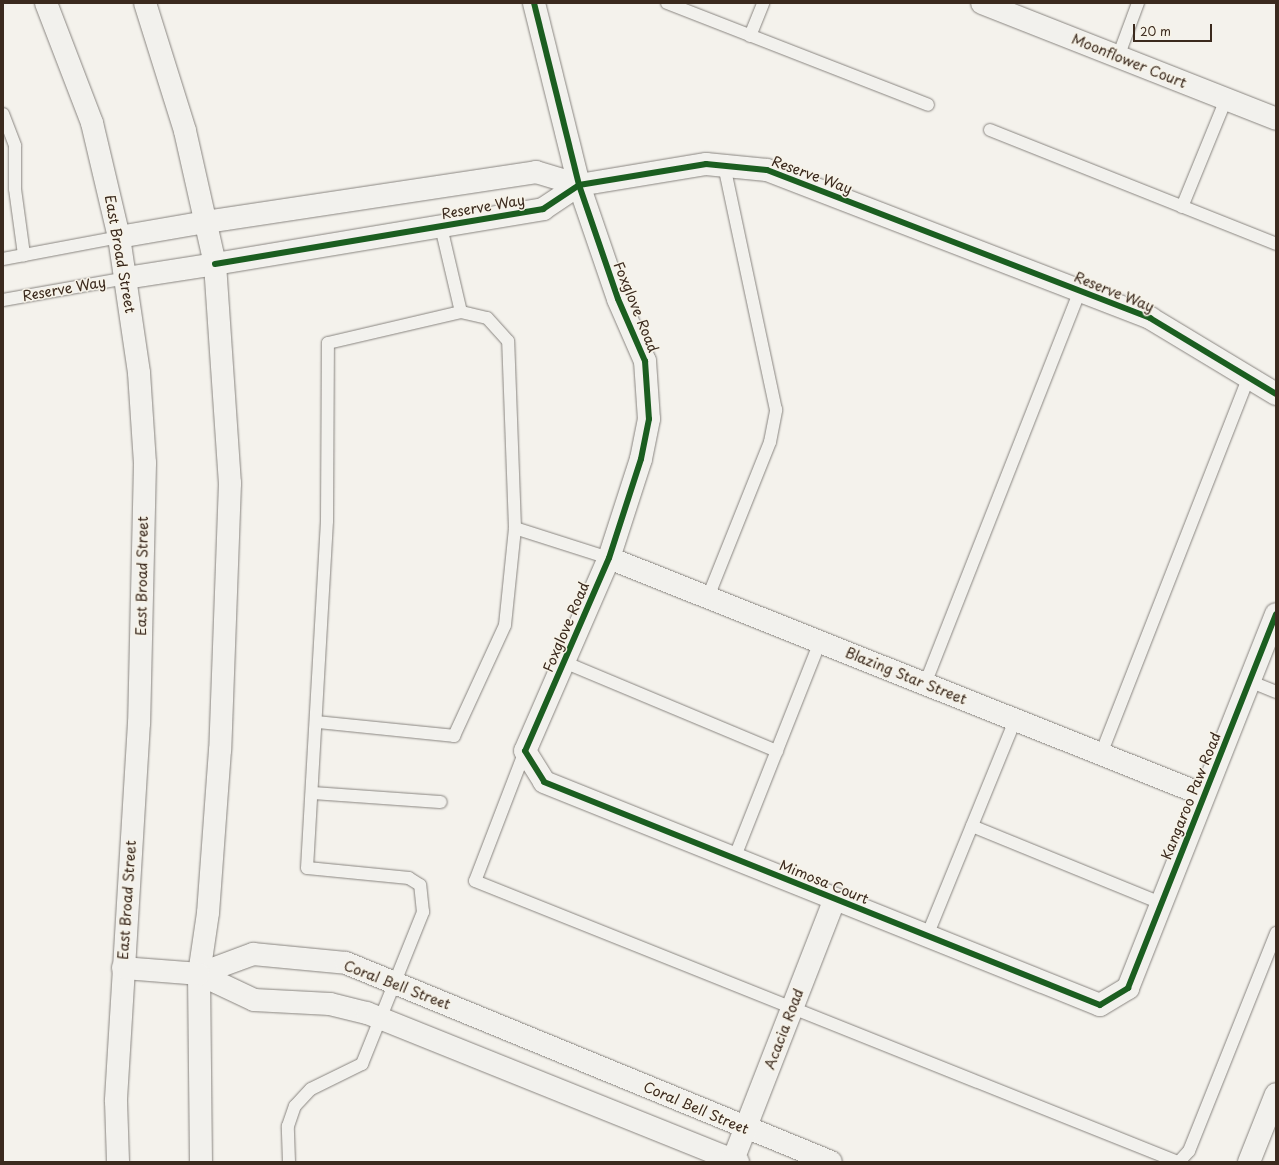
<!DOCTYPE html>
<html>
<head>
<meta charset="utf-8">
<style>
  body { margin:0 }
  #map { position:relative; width:1279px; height:1165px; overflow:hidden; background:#f4f2ec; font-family:"Playpen Sans",sans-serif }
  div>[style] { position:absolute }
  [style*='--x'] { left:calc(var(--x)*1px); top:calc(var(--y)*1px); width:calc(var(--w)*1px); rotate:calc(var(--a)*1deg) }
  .roads { filter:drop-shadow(0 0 1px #898580) drop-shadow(0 0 1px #898580) }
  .lane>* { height:12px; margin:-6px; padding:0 6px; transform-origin:6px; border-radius:6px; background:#f2f1ed }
  .street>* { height:22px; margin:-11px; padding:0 11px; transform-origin:11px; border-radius:11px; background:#f2f1ed }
  .secondary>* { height:22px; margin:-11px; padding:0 11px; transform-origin:11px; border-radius:11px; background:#f2f1ed }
  .cycleway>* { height:6px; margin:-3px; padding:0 3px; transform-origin:3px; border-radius:3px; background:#1b5e20 }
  span { translate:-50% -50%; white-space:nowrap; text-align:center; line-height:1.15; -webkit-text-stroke:3px #f7f3e8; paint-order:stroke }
  .street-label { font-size:14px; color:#3b2a1e }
  .frame { position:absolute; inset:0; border:4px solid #3b2a1e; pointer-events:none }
  .scale { position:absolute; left:1133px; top:24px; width:79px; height:18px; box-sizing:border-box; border:2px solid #3b2a1e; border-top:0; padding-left:5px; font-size:12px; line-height:14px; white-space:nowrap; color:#3b2a1e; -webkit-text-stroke:3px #f7f3e8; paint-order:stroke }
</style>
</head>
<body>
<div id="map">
  <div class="roads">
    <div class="lane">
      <div style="--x:667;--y:3;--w:280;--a:21.3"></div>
      <div style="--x:750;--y:36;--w:35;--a:-68"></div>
      <div style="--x:1118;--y:57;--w:58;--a:-69.7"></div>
      <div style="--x:3;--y:114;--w:34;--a:69"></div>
      <div style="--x:15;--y:146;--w:43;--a:90"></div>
      <div style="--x:15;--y:189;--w:67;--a:82.2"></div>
      <div style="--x:990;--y:130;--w:308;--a:21.7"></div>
      <div style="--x:1182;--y:207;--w:117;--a:-67.8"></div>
      <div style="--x:3;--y:259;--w:118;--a:-10.7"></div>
      <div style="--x:3;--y:300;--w:125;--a:-10.1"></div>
      <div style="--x:515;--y:528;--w:99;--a:17.7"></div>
      <div style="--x:708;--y:597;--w:167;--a:-68.2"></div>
      <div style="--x:770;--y:442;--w:33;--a:-79"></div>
      <div style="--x:776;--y:410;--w:249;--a:-102"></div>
      <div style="--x:564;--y:662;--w:231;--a:22.7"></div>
      <div style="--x:1249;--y:681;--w:29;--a:22"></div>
      <div style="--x:925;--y:684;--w:422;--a:-68.5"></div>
      <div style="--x:317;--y:722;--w:138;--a:5.8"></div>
      <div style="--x:454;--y:736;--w:122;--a:-65.3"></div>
      <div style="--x:505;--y:625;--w:98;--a:-84.1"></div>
      <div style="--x:515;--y:528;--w:187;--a:-92.1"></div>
      <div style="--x:508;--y:341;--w:31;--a:-132"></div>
      <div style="--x:487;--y:318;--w:27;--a:-167"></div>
      <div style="--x:525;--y:751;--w:139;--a:111"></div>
      <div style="--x:475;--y:881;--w:757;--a:21.79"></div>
      <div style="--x:1101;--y:754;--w:403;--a:-68.6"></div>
      <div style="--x:312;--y:793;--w:129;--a:4"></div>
      <div style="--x:972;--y:826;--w:204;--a:22.2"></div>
      <div style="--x:734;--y:859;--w:233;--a:-68.4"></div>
      <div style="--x:927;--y:936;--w:233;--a:-67.8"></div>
      <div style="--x:289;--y:1162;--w:36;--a:-92"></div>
      <div style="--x:288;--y:1126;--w:21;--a:-71"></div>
      <div style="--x:295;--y:1106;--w:23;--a:-47"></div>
      <div style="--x:311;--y:1089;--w:57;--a:-26.1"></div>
      <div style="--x:362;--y:1064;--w:164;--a:-68.1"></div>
      <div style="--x:423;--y:912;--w:27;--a:-96"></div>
      <div style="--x:420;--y:885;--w:13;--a:-148"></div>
      <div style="--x:409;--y:878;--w:102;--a:-174.4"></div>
      <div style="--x:307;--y:868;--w:348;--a:-86.7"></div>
      <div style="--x:327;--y:521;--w:178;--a:-89.7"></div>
      <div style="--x:328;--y:343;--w:137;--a:-13.1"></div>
      <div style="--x:461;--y:312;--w:87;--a:-103.2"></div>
      <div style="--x:1179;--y:1162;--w:15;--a:-48"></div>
      <div style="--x:1189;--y:1151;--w:235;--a:-68.2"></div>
    </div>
    <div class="street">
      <div style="--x:534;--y:3;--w:187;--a:76.1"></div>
      <div style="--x:579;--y:185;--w:120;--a:71.1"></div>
      <div style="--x:618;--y:299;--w:68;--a:66.5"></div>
      <div style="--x:645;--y:361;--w:58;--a:86.1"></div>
      <div style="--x:649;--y:419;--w:41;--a:101.3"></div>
      <div style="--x:641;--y:459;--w:104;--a:107.9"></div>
      <div style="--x:609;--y:558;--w:210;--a:113.5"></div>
      <div style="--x:525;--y:751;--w:36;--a:58"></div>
      <div style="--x:544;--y:782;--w:599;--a:21.85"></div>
      <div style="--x:1100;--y:1005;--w:33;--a:-31"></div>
      <div style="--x:1128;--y:988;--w:402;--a:-68.4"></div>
      <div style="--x:982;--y:3;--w:316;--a:21.5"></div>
      <div style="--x:206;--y:222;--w:334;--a:-8.6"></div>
      <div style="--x:536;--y:172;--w:45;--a:16.8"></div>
      <div style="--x:215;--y:264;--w:333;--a:-9.5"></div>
      <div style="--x:543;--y:209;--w:43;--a:-33.7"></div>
      <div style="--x:579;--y:185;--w:129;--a:-9.4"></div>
      <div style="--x:706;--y:164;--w:61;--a:5.6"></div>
      <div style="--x:767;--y:170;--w:411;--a:21.1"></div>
      <div style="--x:1150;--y:318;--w:147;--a:31.1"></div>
      <div style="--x:609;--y:558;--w:640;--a:21.72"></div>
      <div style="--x:199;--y:974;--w:58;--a:-20.3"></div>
      <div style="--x:253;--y:954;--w:93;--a:5.5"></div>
      <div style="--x:346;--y:963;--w:524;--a:22.31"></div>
      <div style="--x:199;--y:974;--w:61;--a:25.3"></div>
      <div style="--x:254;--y:1000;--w:76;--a:3"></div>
      <div style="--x:330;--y:1004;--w:38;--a:14"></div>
      <div style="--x:367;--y:1013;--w:400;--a:21.9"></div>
      <div style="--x:733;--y:1160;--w:280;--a:-68.7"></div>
    </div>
    <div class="secondary">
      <div style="--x:46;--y:3;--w:129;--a:69"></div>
      <div style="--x:92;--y:123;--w:117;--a:76.7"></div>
      <div style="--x:119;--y:237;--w:137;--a:81.6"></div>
      <div style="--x:139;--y:373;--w:90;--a:86.2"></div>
      <div style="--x:145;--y:463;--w:260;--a:91.3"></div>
      <div style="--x:139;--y:723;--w:379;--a:93.5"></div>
      <div style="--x:116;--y:1101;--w:61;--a:88.1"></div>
      <div style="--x:145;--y:3;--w:134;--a:72.6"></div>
      <div style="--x:185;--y:131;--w:136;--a:77.3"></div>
      <div style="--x:215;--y:264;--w:220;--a:86.1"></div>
      <div style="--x:230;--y:483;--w:267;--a:92.1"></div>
      <div style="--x:220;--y:750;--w:163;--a:94.2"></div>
      <div style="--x:208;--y:913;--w:62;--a:98.4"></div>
      <div style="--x:199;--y:974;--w:188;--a:89.4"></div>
      <div style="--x:119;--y:237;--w:88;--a:-9.8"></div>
      <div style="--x:126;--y:278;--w:90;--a:-8.9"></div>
      <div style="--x:123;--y:968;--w:76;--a:4.5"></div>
      <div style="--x:1249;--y:1162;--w:73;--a:-68.3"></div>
    </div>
  </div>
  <div class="cycleway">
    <div style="--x:534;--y:3;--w:187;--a:76.1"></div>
    <div style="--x:579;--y:185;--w:120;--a:71.1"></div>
    <div style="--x:618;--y:299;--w:68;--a:66.5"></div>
    <div style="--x:645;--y:361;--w:58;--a:86.1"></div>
    <div style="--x:649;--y:419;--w:41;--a:101.3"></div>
    <div style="--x:641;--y:459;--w:104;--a:107.9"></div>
    <div style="--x:609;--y:558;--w:210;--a:113.5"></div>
    <div style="--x:525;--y:751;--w:36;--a:58"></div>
    <div style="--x:544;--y:782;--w:599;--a:21.85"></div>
    <div style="--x:1100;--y:1005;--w:33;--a:-31"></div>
    <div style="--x:1128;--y:988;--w:402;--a:-68.4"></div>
    <div style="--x:215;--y:264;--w:333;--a:-9.5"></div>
    <div style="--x:543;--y:209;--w:43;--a:-33.7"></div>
    <div style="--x:579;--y:185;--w:129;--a:-9.4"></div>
    <div style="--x:706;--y:164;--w:61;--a:5.6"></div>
    <div style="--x:767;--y:170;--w:411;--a:21.1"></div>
    <div style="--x:1150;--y:318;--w:147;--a:31.1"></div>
  </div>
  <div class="street-label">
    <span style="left:1129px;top:61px;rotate:22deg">Moonflower Court</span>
    <span style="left:812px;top:175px;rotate:20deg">Reserve Way</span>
    <span style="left:483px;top:207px;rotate:-10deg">Reserve Way</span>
    <span style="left:120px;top:254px;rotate:80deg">East Broad Street</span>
    <span style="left:64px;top:289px;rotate:-10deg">Reserve Way</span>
    <span style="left:1114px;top:292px;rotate:22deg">Reserve Way</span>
    <span style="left:636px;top:307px;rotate:68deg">Foxglove Road</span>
    <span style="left:142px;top:576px;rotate:-89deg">East Broad Street</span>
    <span style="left:566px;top:627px;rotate:-67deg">Foxglove Road</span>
    <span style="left:906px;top:676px;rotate:22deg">Blazing Star Street</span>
    <span style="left:1191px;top:796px;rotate:-68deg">Kangaroo Paw Road</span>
    <span style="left:824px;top:882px;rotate:22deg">Mimosa Court</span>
    <span style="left:127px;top:900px;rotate:-86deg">East Broad Street</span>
    <span style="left:397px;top:985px;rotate:21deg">Coral Bell Street</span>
    <span style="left:784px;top:1029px;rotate:-69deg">Acacia Road</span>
    <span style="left:696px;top:1108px;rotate:23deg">Coral Bell Street</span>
  </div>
  <div class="frame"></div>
  <div class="scale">20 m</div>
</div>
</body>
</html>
